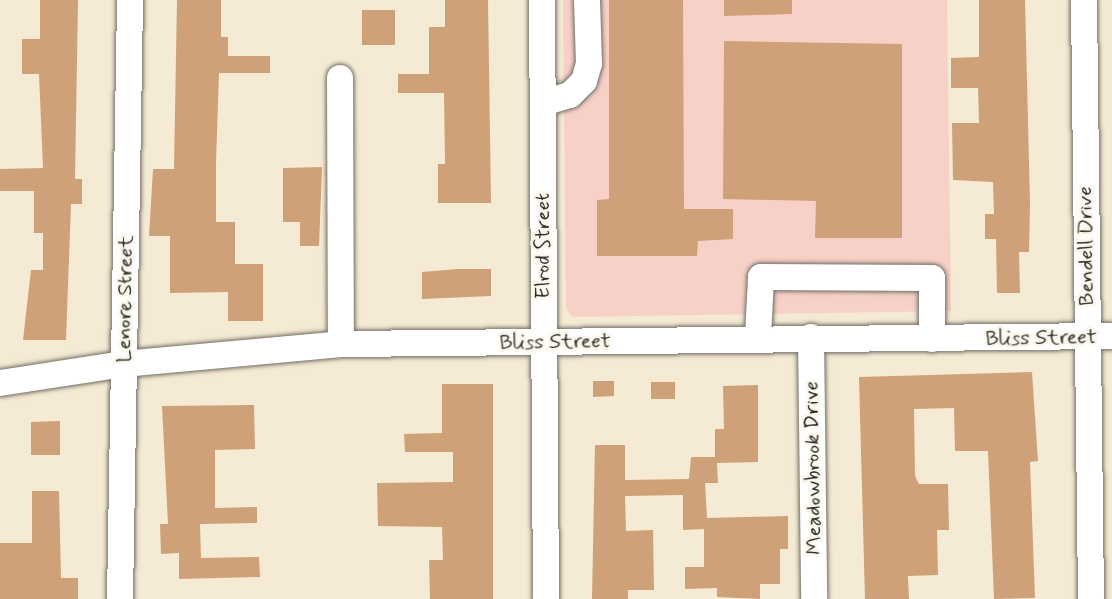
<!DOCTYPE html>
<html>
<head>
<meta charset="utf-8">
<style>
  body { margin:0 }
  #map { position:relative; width:1112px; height:599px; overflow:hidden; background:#f5ead3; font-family:Mynerve,sans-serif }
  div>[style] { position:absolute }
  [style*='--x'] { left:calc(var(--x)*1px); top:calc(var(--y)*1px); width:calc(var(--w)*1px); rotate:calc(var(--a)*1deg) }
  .built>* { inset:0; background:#f7d1c7 }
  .building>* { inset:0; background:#cea178 }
  .roads { filter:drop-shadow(0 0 2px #726e66) drop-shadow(0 0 2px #726e66) }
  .minor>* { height:26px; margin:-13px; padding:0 13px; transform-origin:13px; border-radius:13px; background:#fff }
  span { translate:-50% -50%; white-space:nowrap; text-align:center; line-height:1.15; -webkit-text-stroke:6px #fbf7ec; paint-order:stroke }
  .street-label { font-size:21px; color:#2b2b2b }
</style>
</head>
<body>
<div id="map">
  <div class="built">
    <div style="clip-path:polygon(563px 0,947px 0,951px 311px,572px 317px,566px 308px)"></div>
  </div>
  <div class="building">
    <div style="clip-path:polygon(40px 0,78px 0,75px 179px,82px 179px,82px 204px,71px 204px,66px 340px,23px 340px,31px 270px,43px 270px,43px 233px,34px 233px,34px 191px,0 191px,0 169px,43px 168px,39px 74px,22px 74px,22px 39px,40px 39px)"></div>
    <div style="clip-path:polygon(177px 0,221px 0,221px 37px,228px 37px,228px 56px,270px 56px,270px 73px,219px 73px,216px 162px,216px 222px,235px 222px,235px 264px,263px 264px,263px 321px,228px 321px,228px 292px,170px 293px,170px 236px,149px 236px,153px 169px,174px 169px)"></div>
    <div style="clip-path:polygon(445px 0,488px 0,491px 203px,438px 203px,438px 164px,445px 164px,444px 93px,398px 93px,398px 74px,429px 74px,429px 27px,445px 27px)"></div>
    <div style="clip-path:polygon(609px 0,683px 0,684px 209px,733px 209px,733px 239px,698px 241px,697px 256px,597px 256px,597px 200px,609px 199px)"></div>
    <div style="clip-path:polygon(724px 0,792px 0,792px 14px,724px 16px)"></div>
    <div style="clip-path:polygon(979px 0,1025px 0,1030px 203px,1029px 252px,1019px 252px,1020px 293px,997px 293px,996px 239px,985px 239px,985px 214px,994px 214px,993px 182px,953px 180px,952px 123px,979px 123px,978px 88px,951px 88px,951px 58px,979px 57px)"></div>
    <div style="clip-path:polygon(362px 10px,395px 10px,395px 45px,362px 45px)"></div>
    <div style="clip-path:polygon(724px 41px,902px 44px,902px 238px,815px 238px,816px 201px,723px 199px)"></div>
    <div style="clip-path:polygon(322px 167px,319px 246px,300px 246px,300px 222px,283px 222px,283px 168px)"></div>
    <div style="clip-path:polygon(458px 269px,491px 269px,491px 296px,422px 299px,422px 272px)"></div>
    <div style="clip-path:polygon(1032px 372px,1038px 461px,1030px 462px,1035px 598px,994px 599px,988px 451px,955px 451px,954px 408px,914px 409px,915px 476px,919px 484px,948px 484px,949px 530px,937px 530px,938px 575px,908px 576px,909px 599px,865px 599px,859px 377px)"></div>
    <div style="clip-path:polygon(593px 381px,614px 381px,614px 396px,593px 397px)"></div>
    <div style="clip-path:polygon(651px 382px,675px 382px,675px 399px,651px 399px)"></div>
    <div style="clip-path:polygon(442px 384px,493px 384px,493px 599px,430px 599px,429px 560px,443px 560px,442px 527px,378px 526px,377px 483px,453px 482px,453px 452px,405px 452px,404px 434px,442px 433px)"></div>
    <div style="clip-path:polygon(758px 385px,758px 462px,717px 463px,718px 483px,705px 483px,707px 518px,788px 516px,788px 549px,780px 549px,780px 584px,760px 584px,760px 599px,717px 597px,717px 588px,685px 589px,685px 567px,704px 567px,704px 529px,683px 530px,683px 495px,625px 496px,626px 531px,653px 530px,654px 590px,628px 590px,628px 599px,592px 599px,595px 445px,625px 445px,625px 480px,689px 479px,691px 457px,715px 457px,715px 429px,724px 429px,723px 386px)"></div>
    <div style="clip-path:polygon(254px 405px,255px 449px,215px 450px,215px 508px,257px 507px,257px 523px,200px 524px,201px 558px,259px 557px,260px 577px,179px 579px,179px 553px,161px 554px,160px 524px,168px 524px,162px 406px)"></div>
    <div style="clip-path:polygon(60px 421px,60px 455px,31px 455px,31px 422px)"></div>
    <div style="clip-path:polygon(32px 491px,59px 491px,61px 578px,78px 578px,78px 599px,0 599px,0 543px,32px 543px)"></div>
  </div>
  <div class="roads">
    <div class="minor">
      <div style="--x:542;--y:0;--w:599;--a:89.62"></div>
      <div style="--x:1084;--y:0;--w:599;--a:89.33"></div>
      <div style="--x:340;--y:78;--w:266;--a:89.8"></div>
      <div style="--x:543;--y:103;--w:28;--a:-17"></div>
      <div style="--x:570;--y:95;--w:20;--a:-45"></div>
      <div style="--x:584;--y:81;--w:18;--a:-74"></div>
      <div style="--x:589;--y:64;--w:64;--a:-91.8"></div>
      <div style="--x:758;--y:337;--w:60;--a:-87.1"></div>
      <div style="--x:761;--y:277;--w:171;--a:0.3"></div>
      <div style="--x:932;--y:278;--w:61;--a:90"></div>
      <div style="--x:811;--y:337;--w:262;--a:89.3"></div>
      <div style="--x:0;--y:383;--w:124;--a:-8.8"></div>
      <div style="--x:123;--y:364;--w:222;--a:-5.2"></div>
      <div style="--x:344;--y:344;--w:768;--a:-0.6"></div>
      <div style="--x:120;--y:599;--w:599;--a:-89.04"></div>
    </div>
  </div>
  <div class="street-label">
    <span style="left:543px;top:246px;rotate:-90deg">Elrod Street</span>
    <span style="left:1086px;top:246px;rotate:-91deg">Bendell Drive</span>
    <span style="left:125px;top:299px;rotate:-89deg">Lenore Street</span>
    <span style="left:1041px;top:338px;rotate:-1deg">Bliss Street</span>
    <span style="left:555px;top:342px;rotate:-1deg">Bliss Street</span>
    <span style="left:813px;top:468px;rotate:-91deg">Meadowbrook Drive</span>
  </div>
</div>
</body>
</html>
